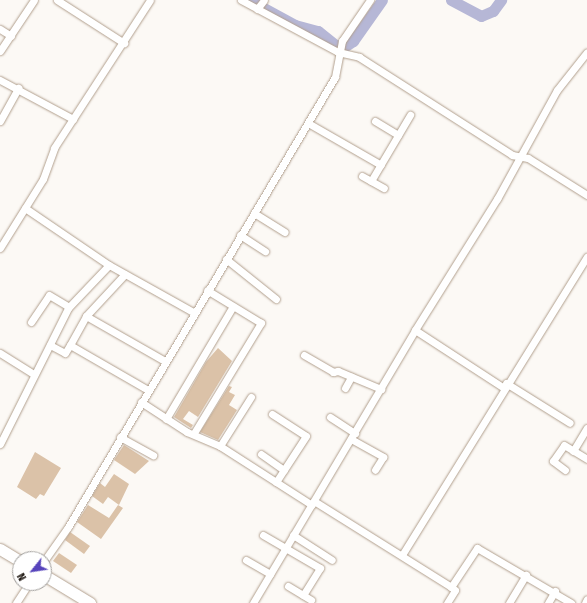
<!DOCTYPE html>
<html>
<head>
<meta charset="utf-8">
<style>
  body { margin:0 }
  #map { position:relative; width:587px; height:603px; overflow:hidden; background:#fcf9f5; font-family:"Fira Sans Condensed",sans-serif }
  div>[style] { position:absolute }
  [style*='--x'] { left:calc(var(--x)*1px); top:calc(var(--y)*1px); width:calc(var(--w)*1px); rotate:calc(var(--a)*1deg) }
  .river>* { height:11px; margin:-5.5px; padding:0 5.5px; transform-origin:5.5px; border-radius:5.5px; background:#b6b7d6 }
  .building>* { inset:0; background:#dbc2a8 }
  .roads { filter:drop-shadow(0 0 1px #b19f8d) drop-shadow(0 0 1px #b19f8d) }
  .street>* { height:7px; margin:-3.5px; padding:0 3.5px; transform-origin:3.5px; border-radius:3.5px; background:#fff }
  .primary>* { height:11px; margin:-5.5px; padding:0 5.5px; transform-origin:5.5px; border-radius:5.5px; background:#fff }
  span { translate:-50% -50%; white-space:nowrap; text-align:center; line-height:1.15; -webkit-text-stroke:4px #fff; paint-order:stroke }
  .north { position:absolute; left:12px; top:551px; width:40px; height:40px; box-sizing:border-box; background:#fff; border:1px solid #a19f9c; border-radius:50%; rotate:240deg; font-size:11px; font-weight:700; line-height:16px; text-align:center; color:#150e08 }
  .north::after { content:''; display:block; margin:auto; width:14px; height:18px; background:#5643bb; clip-path:polygon(50% 0,100% 100%,50% 72%,0 100%) }
</style>
</head>
<body>
<div id="map">
  <div class="river">
    <div style="--x:249;--y:0;--w:52;--a:28.5"></div>
    <div style="--x:295;--y:25;--w:24;--a:15"></div>
    <div style="--x:318;--y:31;--w:22;--a:39"></div>
    <div style="--x:335;--y:45;--w:9;--a:13"></div>
    <div style="--x:344;--y:47;--w:11;--a:-34"></div>
    <div style="--x:353;--y:41;--w:50;--a:-54.7"></div>
    <div style="--x:451;--y:0;--w:34;--a:28"></div>
    <div style="--x:481;--y:16;--w:13;--a:-23"></div>
    <div style="--x:493;--y:11;--w:14;--a:-54"></div>
  </div>
  <div class="building">
    <div style="clip-path:polygon(218px 348px,232px 361px,198px 417px,189px 411px,183px 419px,193px 425px,191px 428px,174px 417px,206px 362px)"></div>
    <div style="clip-path:polygon(229px 386px,232px 387px,229px 392px,235px 395px,229px 405px,237px 410px,218px 440px,200px 432px)"></div>
    <div style="clip-path:polygon(124px 445px,149px 461px,135px 474px,114px 460px)"></div>
    <div style="clip-path:polygon(35px 452px,61px 468px,44px 496px,40px 494px,36px 499px,17px 487px)"></div>
    <div style="clip-path:polygon(114px 474px,129px 484px,119px 505px,108px 497px,103px 504px,92px 496px,100px 483px,105px 487px)"></div>
    <div style="clip-path:polygon(88px 505px,109px 518px,118px 505px,123px 508px,101px 539px,77px 522px)"></div>
    <div style="clip-path:polygon(70px 532px,90px 546px,84px 554px,65px 540px)"></div>
    <div style="clip-path:polygon(59px 553px,77px 565px,71px 573px,53px 561px)"></div>
  </div>
  <div class="roads">
    <div class="street">
      <div style="--x:57;--y:0;--w:80;--a:32.7"></div>
      <div style="--x:241;--y:0;--w:110;--a:28.2"></div>
      <div style="--x:338;--y:52;--w:22;--a:13"></div>
      <div style="--x:359;--y:57;--w:182;--a:32.6"></div>
      <div style="--x:512;--y:155;--w:16;--a:11"></div>
      <div style="--x:528;--y:158;--w:70;--a:32.1"></div>
      <div style="--x:257;--y:9;--w:11;--a:-52"></div>
      <div style="--x:0;--y:29;--w:13;--a:32"></div>
      <div style="--x:0;--y:51;--w:61;--a:-56.3"></div>
      <div style="--x:0;--y:80;--w:83;--a:28.1"></div>
      <div style="--x:0;--y:121;--w:38;--a:-61"></div>
      <div style="--x:375;--y:121;--w:27;--a:31"></div>
      <div style="--x:308;--y:123;--w:84;--a:29.9"></div>
      <div style="--x:362;--y:176;--w:25;--a:29"></div>
      <div style="--x:371;--y:181;--w:77;--a:-59.4"></div>
      <div style="--x:25;--y:208;--w:102;--a:34.2"></div>
      <div style="--x:109;--y:265;--w:96;--a:29.2"></div>
      <div style="--x:254;--y:213;--w:36;--a:32"></div>
      <div style="--x:240;--y:235;--w:30;--a:33"></div>
      <div style="--x:0;--y:248;--w:81;--a:-58.1"></div>
      <div style="--x:43;--y:179;--w:33;--a:-70"></div>
      <div style="--x:54;--y:148;--w:176;--a:-57"></div>
      <div style="--x:226;--y:259;--w:64;--a:38.7"></div>
      <div style="--x:86;--y:316;--w:91;--a:29.7"></div>
      <div style="--x:31;--y:322;--w:32;--a:-56"></div>
      <div style="--x:49;--y:295;--w:23;--a:31"></div>
      <div style="--x:415;--y:330;--w:106;--a:33.1"></div>
      <div style="--x:50;--y:345;--w:17;--a:28"></div>
      <div style="--x:65;--y:353;--w:9;--a:-58"></div>
      <div style="--x:70;--y:345;--w:90;--a:30"></div>
      <div style="--x:70;--y:345;--w:33;--a:-61"></div>
      <div style="--x:86;--y:316;--w:57;--a:-47.1"></div>
      <div style="--x:0;--y:353;--w:40;--a:32"></div>
      <div style="--x:304;--y:355;--w:34;--a:30"></div>
      <div style="--x:333;--y:372;--w:5;--a:-11"></div>
      <div style="--x:338;--y:371;--w:47;--a:22.7"></div>
      <div style="--x:506;--y:383;--w:75;--a:32"></div>
      <div style="--x:345;--y:388;--w:13;--a:-61"></div>
      <div style="--x:141;--y:402;--w:55;--a:33.1"></div>
      <div style="--x:187;--y:432;--w:36;--a:23"></div>
      <div style="--x:220;--y:446;--w:109;--a:32.7"></div>
      <div style="--x:272;--y:414;--w:40;--a:32.9"></div>
      <div style="--x:306;--y:436;--w:55;--a:123.1"></div>
      <div style="--x:330;--y:417;--w:30;--a:33"></div>
      <div style="--x:166;--y:419;--w:131;--a:-59.3"></div>
      <div style="--x:194;--y:433;--w:129;--a:-58.7"></div>
      <div style="--x:261;--y:323;--w:63;--a:-148.6"></div>
      <div style="--x:120;--y:437;--w:38;--a:29"></div>
      <div style="--x:351;--y:439;--w:37;--a:29"></div>
      <div style="--x:383;--y:457;--w:15;--a:122"></div>
      <div style="--x:0;--y:444;--w:152;--a:-63.4"></div>
      <div style="--x:68;--y:308;--w:59;--a:-46.4"></div>
      <div style="--x:220;--y:446;--w:58;--a:-57.7"></div>
      <div style="--x:573;--y:451;--w:27;--a:-59"></div>
      <div style="--x:261;--y:454;--w:28;--a:35"></div>
      <div style="--x:565;--y:470;--w:15;--a:-143"></div>
      <div style="--x:553;--y:461;--w:19;--a:-55"></div>
      <div style="--x:564;--y:445;--w:27;--a:31"></div>
      <div style="--x:314;--y:501;--w:162;--a:32.1"></div>
      <div style="--x:451;--y:587;--w:47;--a:-56.3"></div>
      <div style="--x:477;--y:548;--w:109;--a:30.3"></div>
      <div style="--x:263;--y:535;--w:66;--a:30.1"></div>
      <div style="--x:320;--y:568;--w:32;--a:122"></div>
      <div style="--x:293;--y:535;--w:46;--a:32.7"></div>
      <div style="--x:402;--y:555;--w:351;--a:-58.2"></div>
      <div style="--x:246;--y:560;--w:28;--a:30"></div>
      <div style="--x:44;--y:561;--w:42;--a:-54.8"></div>
      <div style="--x:68;--y:527;--w:523;--a:-59.32"></div>
      <div style="--x:335;--y:77;--w:37;--a:-79"></div>
      <div style="--x:342;--y:41;--w:50;--a:-55.7"></div>
      <div style="--x:288;--y:586;--w:27;--a:31"></div>
      <div style="--x:16;--y:603;--w:24;--a:-57"></div>
      <div style="--x:253;--y:603;--w:317;--a:-59.3"></div>
      <div style="--x:415;--y:330;--w:155;--a:-58"></div>
      <div style="--x:497;--y:199;--w:124;--a:-61.2"></div>
      <div style="--x:557;--y:90;--w:48;--a:-51.7"></div>
      <div style="--x:447;--y:603;--w:15;--a:-58"></div>
      <div style="--x:455;--y:590;--w:5;--a:-143"></div>
      <div style="--x:509;--y:603;--w:33;--a:-59"></div>
      <div style="--x:548;--y:603;--w:14;--a:-60"></div>
      <div style="--x:585;--y:603;--w:4;--a:-63"></div>
    </div>
    <div class="primary">
      <div style="--x:0;--y:549;--w:23;--a:31"></div>
      <div style="--x:44;--y:575;--w:54;--a:31.3"></div>
    </div>
  </div>
  <div class="north">N</div>
</div>
</body>
</html>
